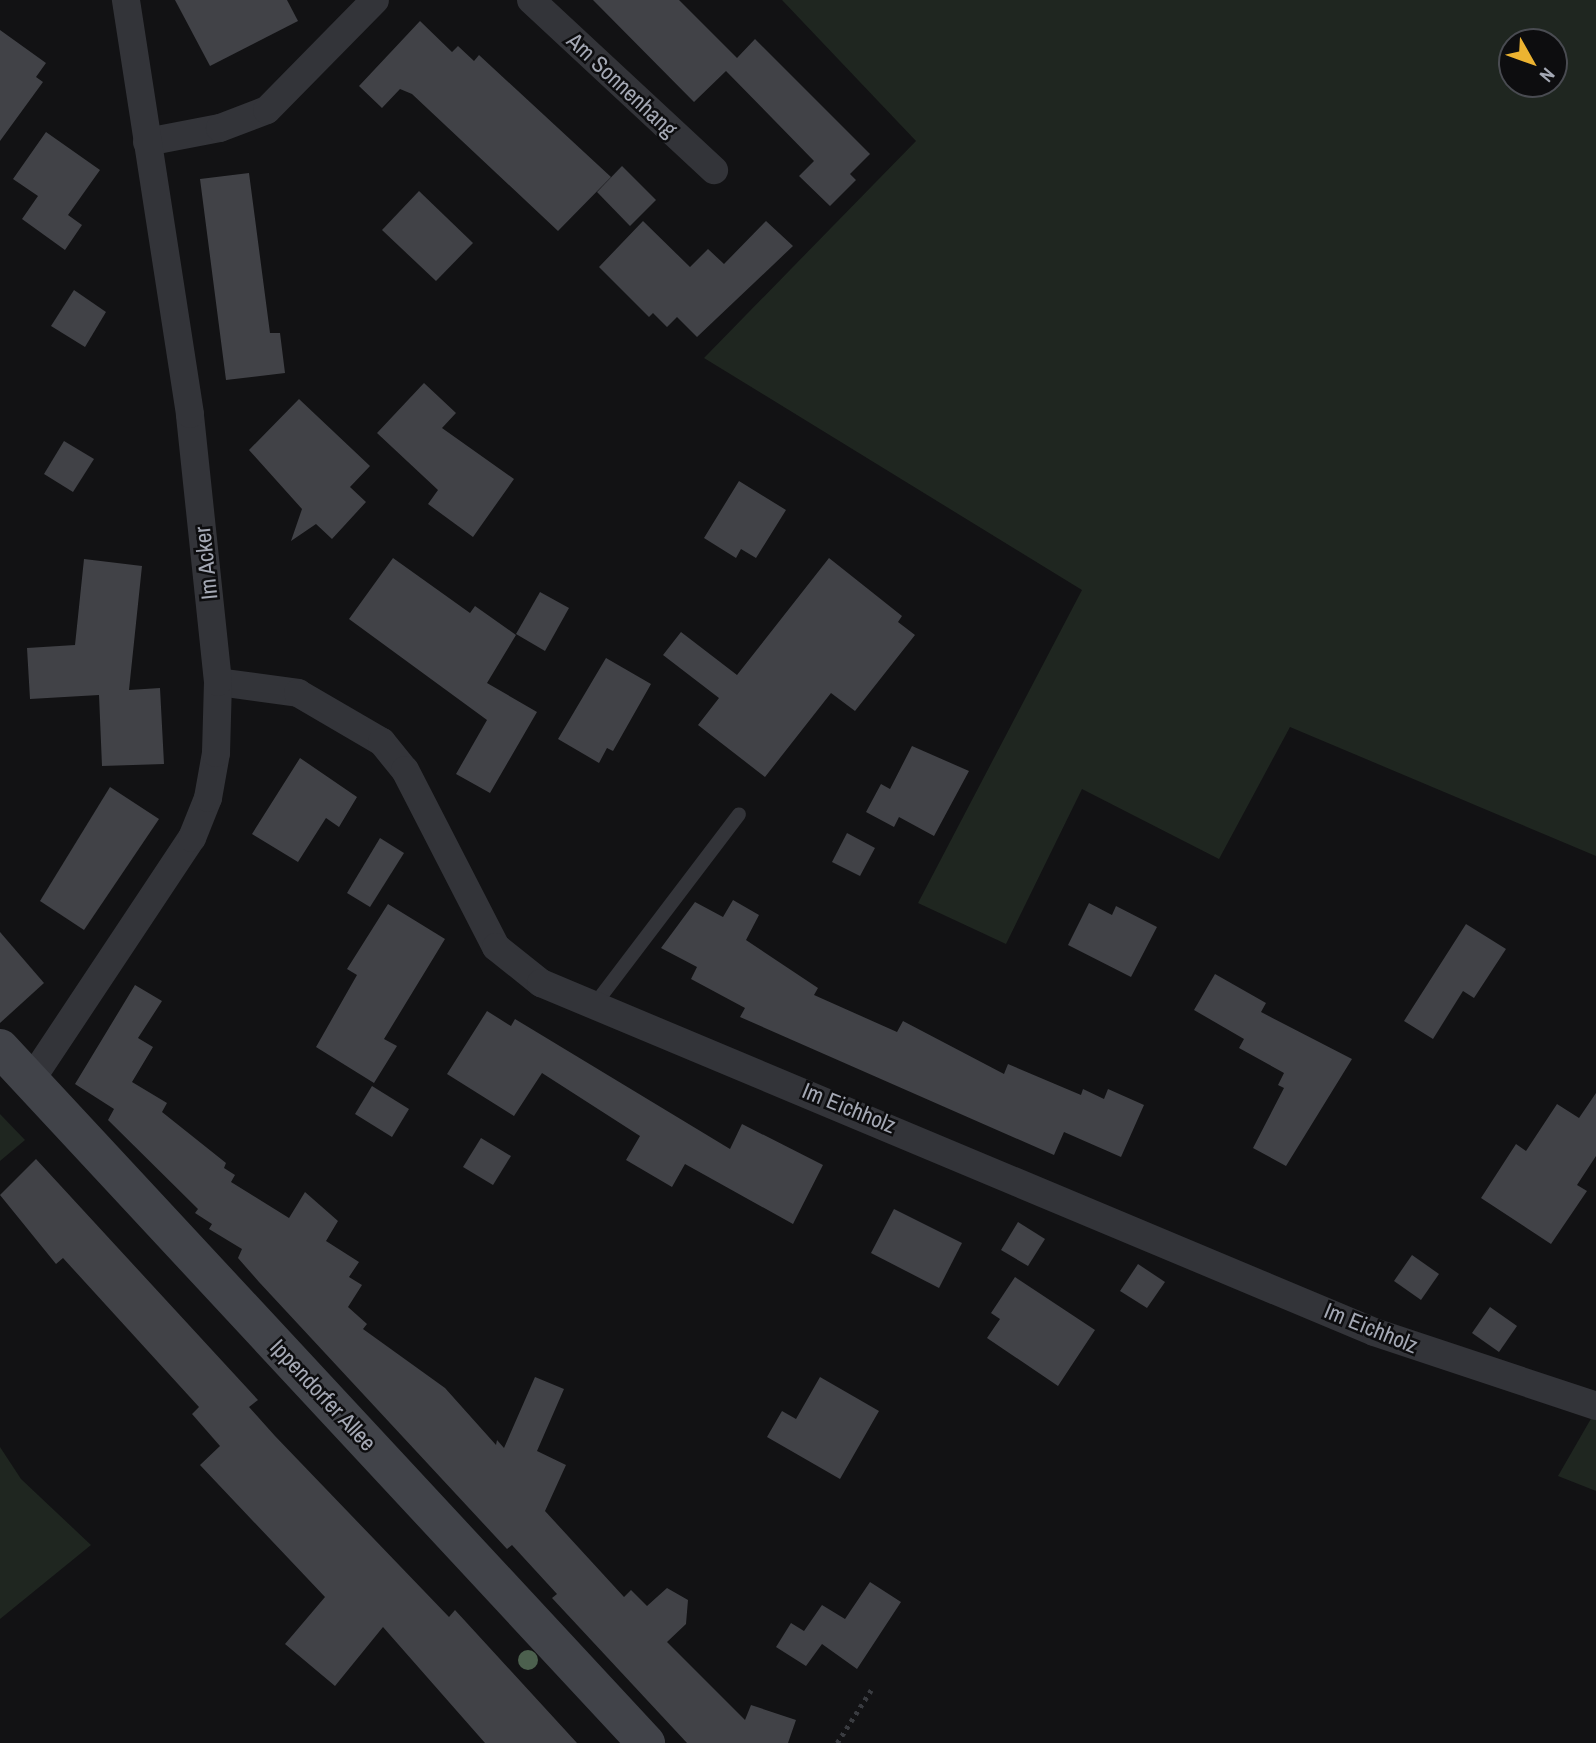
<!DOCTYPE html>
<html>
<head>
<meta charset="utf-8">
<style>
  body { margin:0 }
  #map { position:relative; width:1596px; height:1743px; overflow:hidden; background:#121214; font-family:"Archivo Narrow",sans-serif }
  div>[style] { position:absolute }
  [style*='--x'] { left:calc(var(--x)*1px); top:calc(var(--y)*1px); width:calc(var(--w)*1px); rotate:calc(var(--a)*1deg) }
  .green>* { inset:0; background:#1f2620 }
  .building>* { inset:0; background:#414247 }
  .path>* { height:4.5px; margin-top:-2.25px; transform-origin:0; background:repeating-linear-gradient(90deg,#393b40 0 3.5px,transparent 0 8.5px) }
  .lane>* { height:14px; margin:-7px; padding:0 7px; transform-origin:7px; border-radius:7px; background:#333439 }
  .street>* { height:28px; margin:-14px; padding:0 14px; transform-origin:14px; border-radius:14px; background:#333439 }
  .secondary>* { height:38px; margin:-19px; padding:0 19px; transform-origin:19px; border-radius:19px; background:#414349 }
  .trees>* { width:20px; height:20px; margin:-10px; border-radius:50%; background:#4c604e }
  span { translate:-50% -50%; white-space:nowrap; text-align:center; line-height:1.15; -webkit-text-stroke:5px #0d0d0f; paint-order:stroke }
  .street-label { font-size:23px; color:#a4a8b4 }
  .north { position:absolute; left:1498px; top:28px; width:70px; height:70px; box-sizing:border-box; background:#0d0d0f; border:2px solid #494b51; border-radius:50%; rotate:130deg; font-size:19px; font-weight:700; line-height:28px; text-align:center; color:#a4a8b4 }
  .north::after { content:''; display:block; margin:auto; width:24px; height:32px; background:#ecb331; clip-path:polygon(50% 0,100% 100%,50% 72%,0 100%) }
</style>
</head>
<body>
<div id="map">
  <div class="green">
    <div style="clip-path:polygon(evenodd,782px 0,1596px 0,1596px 856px,1290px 727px,1219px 859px,1082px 789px,1006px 944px,918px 903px,1082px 590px,704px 358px,916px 141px,782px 0,1512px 42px,1554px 42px,1554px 84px,1512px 84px,1512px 42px)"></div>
    <div style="clip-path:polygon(0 1114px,25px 1140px,0 1161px)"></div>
    <div style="clip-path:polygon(1596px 1410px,1596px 1491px,1558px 1476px)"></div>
    <div style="clip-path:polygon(0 1447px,21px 1479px,91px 1545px,0 1619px)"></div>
  </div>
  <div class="building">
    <div style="clip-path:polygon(175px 0,287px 0,298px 21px,210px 66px)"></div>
    <div style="clip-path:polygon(593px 0,679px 0,737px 58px,755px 39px,870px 154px,850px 174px,856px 180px,830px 206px,799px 176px,814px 161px,726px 71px,694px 102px)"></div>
    <div style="clip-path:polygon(420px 21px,452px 52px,458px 46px,474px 61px,479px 55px,611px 177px,558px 231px,412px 94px,400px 89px,382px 108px,359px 86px)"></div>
    <div style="clip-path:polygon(0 30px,46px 63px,36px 77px,43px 82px,0 141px)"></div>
    <div style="clip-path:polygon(46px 132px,100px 170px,68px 215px,82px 225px,65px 250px,22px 219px,38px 196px,13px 179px)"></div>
    <div style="clip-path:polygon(622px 166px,656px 200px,630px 226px,597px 192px)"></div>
    <div style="clip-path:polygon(249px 173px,270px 333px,280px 333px,285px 373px,226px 380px,200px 179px)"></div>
    <div style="clip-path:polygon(419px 191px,473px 243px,436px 281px,382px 230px)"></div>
    <div style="clip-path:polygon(643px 221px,690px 267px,708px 249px,724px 264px,766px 221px,793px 246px,697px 337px,677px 317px,667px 327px,653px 313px,649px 317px,599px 267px)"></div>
    <div style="clip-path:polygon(74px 290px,106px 312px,85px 347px,51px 326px)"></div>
    <div style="clip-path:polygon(424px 383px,456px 413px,442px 428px,514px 479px,473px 537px,428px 504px,438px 490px,377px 433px)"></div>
    <div style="clip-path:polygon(299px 399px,370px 466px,350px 487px,366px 502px,332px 539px,316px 524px,291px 541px,302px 509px,249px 450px)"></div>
    <div style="clip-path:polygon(64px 441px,94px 459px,73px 492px,44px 474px)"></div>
    <div style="clip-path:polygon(739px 481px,786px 510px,756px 558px,741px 549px,736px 558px,704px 538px)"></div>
    <div style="clip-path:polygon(393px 558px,470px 613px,475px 606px,516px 635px,487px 683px,537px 712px,490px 793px,456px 774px,487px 720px,349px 619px)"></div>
    <div style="clip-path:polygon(829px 558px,902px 616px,898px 622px,915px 635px,855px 711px,831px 693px,765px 777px,698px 725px,719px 698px,663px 655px,681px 632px,737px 675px)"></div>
    <div style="clip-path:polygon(84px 559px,142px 566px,129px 690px,160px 688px,164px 764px,102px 766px,99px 695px,30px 699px,27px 648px,75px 645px)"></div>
    <div style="clip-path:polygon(540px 592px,569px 608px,545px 651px,516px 634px)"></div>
    <div style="clip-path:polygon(606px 658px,651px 684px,613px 751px,607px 748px,599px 763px,558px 739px)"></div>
    <div style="clip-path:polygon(912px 746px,969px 771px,934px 836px,899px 817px,894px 827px,866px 812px,881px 784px,890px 789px)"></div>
    <div style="clip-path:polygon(300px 758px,357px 797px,339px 827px,326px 818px,298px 862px,252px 834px)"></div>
    <div style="clip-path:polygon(110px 787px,159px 819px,84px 930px,40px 901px)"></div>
    <div style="clip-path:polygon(847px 833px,875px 848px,860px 876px,832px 862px)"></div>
    <div style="clip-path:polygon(380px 838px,404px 853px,370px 907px,347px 893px)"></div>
    <div style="clip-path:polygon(733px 900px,759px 915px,746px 940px,818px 988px,814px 995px,897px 1032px,903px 1021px,1004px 1074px,1008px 1064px,1081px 1095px,1083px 1089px,1104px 1099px,1108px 1089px,1144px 1105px,1121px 1157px,1064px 1132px,1054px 1155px,740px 1017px,745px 1008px,691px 979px,697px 967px,661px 948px,695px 902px,723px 917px)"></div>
    <div style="clip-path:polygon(1089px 903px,1112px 915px,1116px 906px,1157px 927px,1131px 977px,1068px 945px)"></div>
    <div style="clip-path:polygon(388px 904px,445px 939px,384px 1039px,397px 1046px,374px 1083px,316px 1047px,357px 975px,347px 969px)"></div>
    <div style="clip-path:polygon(1466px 924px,1506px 949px,1474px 998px,1463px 991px,1433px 1039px,1404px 1021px)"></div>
    <div style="clip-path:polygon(0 932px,44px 983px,0 1023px)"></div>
    <div style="clip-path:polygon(1215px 974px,1266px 1003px,1261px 1012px,1352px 1059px,1286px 1166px,1253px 1148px,1284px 1088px,1278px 1085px,1284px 1073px,1239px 1048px,1244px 1039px,1194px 1010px)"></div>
    <div style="clip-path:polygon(135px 985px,162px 1001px,138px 1038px,153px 1047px,132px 1082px,167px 1103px,162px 1112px,226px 1163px,224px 1168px,235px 1175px,231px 1182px,289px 1218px,305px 1192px,338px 1221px,326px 1241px,359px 1262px,349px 1277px,362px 1285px,348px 1307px,367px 1324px,363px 1329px,445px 1388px,496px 1445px,497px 1440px,504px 1448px,535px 1377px,564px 1389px,537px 1451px,566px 1465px,545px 1511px,624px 1597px,631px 1590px,647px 1606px,667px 1588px,688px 1600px,686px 1624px,667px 1642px,745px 1720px,751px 1705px,796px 1720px,788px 1743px,687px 1743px,552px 1598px,557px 1594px,512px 1545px,507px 1549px,259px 1282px,238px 1258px,242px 1249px,209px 1229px,212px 1224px,195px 1213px,198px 1209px,108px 1120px,114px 1109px,75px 1084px)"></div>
    <div style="clip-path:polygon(487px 1011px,511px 1026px,515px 1019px,730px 1149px,742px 1124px,823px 1165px,793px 1224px,685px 1164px,672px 1187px,626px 1160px,640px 1136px,542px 1073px,514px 1116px,447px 1074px)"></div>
    <div style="clip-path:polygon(372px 1086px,409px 1109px,392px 1137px,355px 1114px)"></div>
    <div style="clip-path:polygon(1596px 1093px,1596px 1156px,1577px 1185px,1587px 1191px,1551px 1244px,1481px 1198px,1516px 1144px,1526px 1151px,1557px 1104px,1579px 1118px)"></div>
    <div style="clip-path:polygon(481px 1138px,511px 1156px,493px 1185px,463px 1167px)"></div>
    <div style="clip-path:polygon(36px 1159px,258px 1400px,249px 1407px,275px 1436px,449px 1617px,455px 1610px,577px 1743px,485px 1743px,383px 1627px,335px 1686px,285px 1644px,325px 1597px,200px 1465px,220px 1446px,192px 1414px,199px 1407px,63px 1258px,56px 1264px,0 1195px)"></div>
    <div style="clip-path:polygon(894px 1209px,962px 1243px,939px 1288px,871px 1253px)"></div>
    <div style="clip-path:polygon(1018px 1222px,1045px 1239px,1028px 1266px,1001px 1250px)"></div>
    <div style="clip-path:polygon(1412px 1255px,1439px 1274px,1421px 1300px,1394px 1281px)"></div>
    <div style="clip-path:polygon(1138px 1264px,1165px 1282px,1147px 1308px,1120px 1291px)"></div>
    <div style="clip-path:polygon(1015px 1277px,1095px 1330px,1058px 1386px,987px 1338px,1000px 1319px,991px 1313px)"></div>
    <div style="clip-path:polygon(1490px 1307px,1517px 1326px,1499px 1352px,1472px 1333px)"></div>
    <div style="clip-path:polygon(820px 1377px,879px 1411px,840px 1479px,767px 1437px,782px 1411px,796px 1419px)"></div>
    <div style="clip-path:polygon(870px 1582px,901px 1602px,857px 1669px,822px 1644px,806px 1666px,776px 1647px,791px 1623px,804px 1631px,822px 1605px,845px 1619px)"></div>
  </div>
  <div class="path">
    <div style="--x:837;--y:1743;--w:63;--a:-57.3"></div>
  </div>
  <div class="lane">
    <div style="--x:592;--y:1008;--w:243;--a:-52.8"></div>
  </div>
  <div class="street">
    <div style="--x:531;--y:0;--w:250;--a:42.9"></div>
    <div style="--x:147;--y:142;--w:74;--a:-10.9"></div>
    <div style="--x:220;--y:128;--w:50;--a:-21"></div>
    <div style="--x:267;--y:110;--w:154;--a:-45.5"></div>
    <div style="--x:218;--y:682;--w:81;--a:7.8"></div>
    <div style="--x:298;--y:693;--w:97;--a:30.3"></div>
    <div style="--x:382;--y:742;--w:36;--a:51"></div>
    <div style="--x:405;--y:770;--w:199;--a:62.8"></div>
    <div style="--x:496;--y:947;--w:58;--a:38.7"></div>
    <div style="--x:541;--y:983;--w:903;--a:22.73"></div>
    <div style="--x:1374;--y:1332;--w:234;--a:18.4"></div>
    <div style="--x:31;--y:1080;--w:291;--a:-56.4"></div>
    <div style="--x:192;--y:838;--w:43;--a:-68.2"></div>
    <div style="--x:208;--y:798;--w:46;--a:-79.9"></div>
    <div style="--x:216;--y:753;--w:71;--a:-88.4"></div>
    <div style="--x:218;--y:682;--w:269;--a:-96"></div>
    <div style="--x:190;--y:414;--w:419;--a:-98.8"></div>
  </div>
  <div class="secondary">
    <div style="--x:0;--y:1048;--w:949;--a:47.09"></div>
  </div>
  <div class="trees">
    <div style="left:528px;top:1660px"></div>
  </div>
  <div class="street-label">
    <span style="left:622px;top:85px;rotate:43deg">Am Sonnenhang</span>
    <span style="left:206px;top:563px;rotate:-96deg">Im Acker</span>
    <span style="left:849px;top:1108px;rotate:22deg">Im Eichholz</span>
    <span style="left:1371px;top:1328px;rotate:22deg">Im Eichholz</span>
    <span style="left:323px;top:1395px;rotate:47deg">Ippendorfer Allee</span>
  </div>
  <div class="north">N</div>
</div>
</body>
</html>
